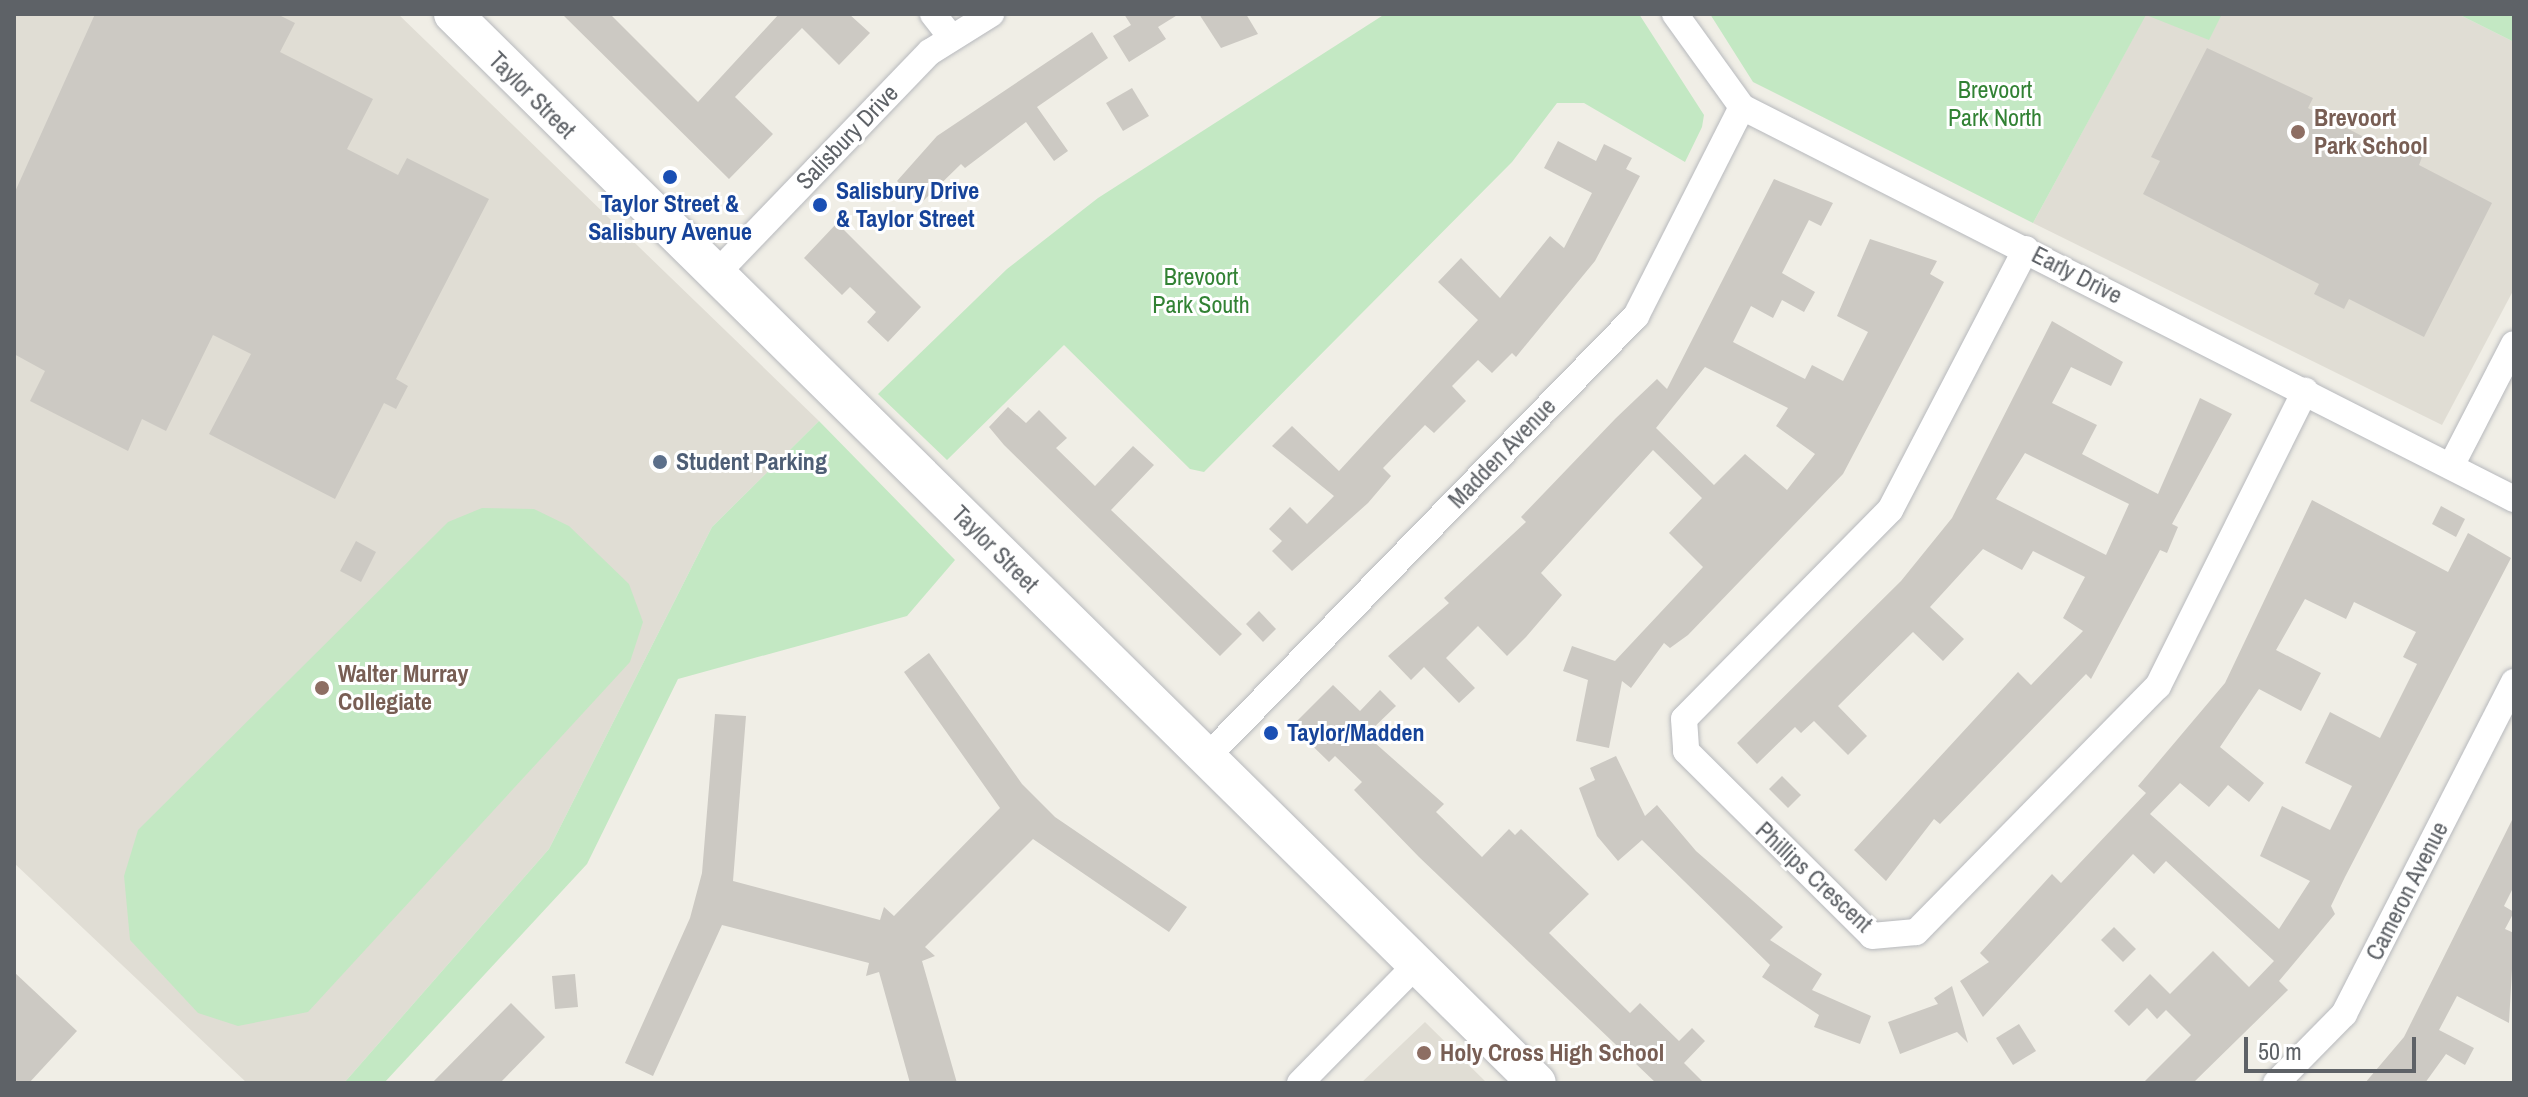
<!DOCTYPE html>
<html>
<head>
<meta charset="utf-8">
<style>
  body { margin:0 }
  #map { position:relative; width:2528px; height:1097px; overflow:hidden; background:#f0eee6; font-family:"Archivo Narrow",sans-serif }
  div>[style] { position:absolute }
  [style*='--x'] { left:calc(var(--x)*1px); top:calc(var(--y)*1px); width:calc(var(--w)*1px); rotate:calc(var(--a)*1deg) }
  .education>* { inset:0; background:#e0ddd4 }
  .green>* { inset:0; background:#c3e8c3 }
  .building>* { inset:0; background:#ccc9c3 }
  .roads { filter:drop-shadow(0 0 2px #b7b9bd) drop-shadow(0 0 2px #b7b9bd) }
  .street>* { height:26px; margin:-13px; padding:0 13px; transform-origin:13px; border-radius:13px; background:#fff }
  .secondary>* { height:38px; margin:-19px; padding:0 19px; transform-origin:19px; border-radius:19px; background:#fff }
  .dots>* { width:22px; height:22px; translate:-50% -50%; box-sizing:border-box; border:4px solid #fff; border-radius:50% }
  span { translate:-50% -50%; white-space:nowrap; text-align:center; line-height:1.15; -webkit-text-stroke:6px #fff; paint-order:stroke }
  .park-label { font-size:24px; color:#328234 }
  .street-label { font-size:24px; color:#5e6267 }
  .education-label { font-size:24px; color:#785e54; font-weight:700 }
  .left { translate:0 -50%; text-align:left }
  .transit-label { font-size:24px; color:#164399; font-weight:700 }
  .service-label { font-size:24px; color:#4e5e75; font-weight:700 }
  .frame { position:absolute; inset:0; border:16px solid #5e6267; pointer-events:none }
  .scale { position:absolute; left:2244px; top:1037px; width:172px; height:36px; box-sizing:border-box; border:4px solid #5e6267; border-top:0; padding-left:10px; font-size:24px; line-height:28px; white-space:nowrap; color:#5e6267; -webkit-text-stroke:6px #fff; paint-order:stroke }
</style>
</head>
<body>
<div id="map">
  <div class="education">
    <div style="clip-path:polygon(14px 14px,398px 14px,819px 421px,712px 527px,549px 849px,344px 1083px,247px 1083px,14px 863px)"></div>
    <div style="clip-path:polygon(2146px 14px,2458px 14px,2514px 42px,2514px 289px,2442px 425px,2033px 223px)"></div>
    <div style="clip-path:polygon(1425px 1022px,1487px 1083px,1361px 1083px)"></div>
  </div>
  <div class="green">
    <div style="clip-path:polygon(1385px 14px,1639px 14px,1704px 115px,1702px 127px,1685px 162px,1584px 103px,1557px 103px,1512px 162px,1204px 472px,1190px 469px,1064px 345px,947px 460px,878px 394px,1007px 269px,1098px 198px)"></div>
    <div style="clip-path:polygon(1710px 14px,2222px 14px,2209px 40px,2146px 15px,2033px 223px,1753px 82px)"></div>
    <div style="clip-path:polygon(2458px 14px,2514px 14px,2514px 42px)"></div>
    <div style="clip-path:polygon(819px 421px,955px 560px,907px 616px,678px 679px,587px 864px,384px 1083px,344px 1083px,549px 849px,712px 527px)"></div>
    <div style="clip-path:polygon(482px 508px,534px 509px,569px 526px,629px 584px,643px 622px,630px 662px,308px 1012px,238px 1026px,198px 1013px,130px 940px,124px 876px,138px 830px,448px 522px)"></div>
  </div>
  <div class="building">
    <div style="clip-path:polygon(95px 14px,277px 14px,295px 23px,280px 52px,373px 99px,347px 149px,398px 175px,407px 158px,489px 199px,396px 379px,408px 386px,396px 409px,384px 403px,335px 499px,209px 434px,251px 354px,213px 335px,166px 431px,142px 419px,128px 451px,30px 401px,45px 371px,14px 354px,14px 194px)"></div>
    <div style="clip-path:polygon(562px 14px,610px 14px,698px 102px,779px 14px,849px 14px,870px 33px,839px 65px,802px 28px,754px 77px,735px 97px,773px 134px,729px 179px)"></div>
    <div style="clip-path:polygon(1124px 14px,1179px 14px,1158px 27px,1166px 39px,1129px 62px,1113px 36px,1131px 25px)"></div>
    <div style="clip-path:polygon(1199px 14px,1246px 14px,1258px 34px,1221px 48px)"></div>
    <div style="clip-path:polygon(1092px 32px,1108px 58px,1037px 107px,1068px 151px,1054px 161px,1026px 122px,965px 168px,961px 164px,920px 204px,897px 181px,937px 136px)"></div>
    <div style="clip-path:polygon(2207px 48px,2313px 98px,2308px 108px,2387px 149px,2391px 140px,2422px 157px,2419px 165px,2492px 203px,2424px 337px,2349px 299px,2344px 309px,2314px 294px,2319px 284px,2143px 194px,2160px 161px,2151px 157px)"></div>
    <div style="clip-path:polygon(1132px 88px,1149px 116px,1123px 131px,1106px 103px)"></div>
    <div style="clip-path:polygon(1558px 141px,1596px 161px,1604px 144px,1632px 158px,1626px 169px,1640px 176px,1595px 261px,1516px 357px,1512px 353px,1492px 373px,1478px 360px,1452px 386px,1466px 401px,1434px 433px,1425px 425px,1383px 468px,1391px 476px,1368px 503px,1292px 571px,1272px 551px,1282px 541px,1269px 529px,1290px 507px,1307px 524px,1334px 496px,1272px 446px,1292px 426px,1339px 471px,1478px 320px,1438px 282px,1461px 258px,1500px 298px,1550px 236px,1564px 248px,1592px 193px,1544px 168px)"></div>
    <div style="clip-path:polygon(evenodd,1774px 179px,1833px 203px,1821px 226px,1809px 220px,1782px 273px,1815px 292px,1804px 312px,1782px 300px,1773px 318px,1751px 306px,1733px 342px,1805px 379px,1812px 365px,1843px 381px,1868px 332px,1837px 316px,1870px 239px,1937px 261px,1930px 274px,1944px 282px,1843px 474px,1688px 635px,1670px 648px,1664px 643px,1631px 688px,1622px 681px,1609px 748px,1576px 741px,1588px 680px,1563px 671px,1572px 646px,1615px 661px,1703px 567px,1669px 533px,1702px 498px,1653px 450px,1541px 573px,1562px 595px,1526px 637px,1507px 656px,1478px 626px,1446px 658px,1475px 688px,1459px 703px,1424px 667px,1411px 680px,1388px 656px,1449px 603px,1444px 598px,1526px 522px,1521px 517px,1616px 418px,1657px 379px,1667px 389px,1774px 179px,1705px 367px,1788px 408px,1776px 426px,1815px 454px,1787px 490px,1745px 454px,1714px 485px,1656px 428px,1705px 367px)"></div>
    <div style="clip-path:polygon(837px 223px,921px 307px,888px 342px,867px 322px,876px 312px,850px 287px,842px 295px,804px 258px)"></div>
    <div style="clip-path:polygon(evenodd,2052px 321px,2123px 362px,2111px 386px,2071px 367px,2052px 403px,2097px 425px,2082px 454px,2158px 494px,2200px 398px,2232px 414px,2172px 524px,2178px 527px,2167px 553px,2160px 550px,2091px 679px,2086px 674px,1940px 824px,1934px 819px,1886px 881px,1854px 850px,2018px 672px,2031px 685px,2083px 631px,2063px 618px,2085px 577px,2033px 551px,2022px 570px,1983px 549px,1930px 607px,1964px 639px,1943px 661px,1913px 632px,1838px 706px,1867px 736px,1848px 755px,1814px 721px,1801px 733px,1795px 727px,1757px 764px,1737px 743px,1901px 581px,1952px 518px,2052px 321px,2025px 453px,2129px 504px,2106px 555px,1996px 499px,2025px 453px)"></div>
    <div style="clip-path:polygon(1008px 407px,1026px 423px,1039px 410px,1067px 438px,1056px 448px,1095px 486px,1133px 446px,1154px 465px,1111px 510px,1242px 634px,1220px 656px,1004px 445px,989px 427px)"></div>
    <div style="clip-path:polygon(evenodd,2312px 500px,2448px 572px,2468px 533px,2511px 558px,2345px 877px,2331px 906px,2335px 914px,2279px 981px,2288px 990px,2193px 1083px,2143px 1083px,2191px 1035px,2166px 1010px,2157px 1019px,2147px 1008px,2129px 1026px,2114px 1011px,2150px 974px,2170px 994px,2213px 951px,2249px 987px,2274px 961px,2166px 861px,2154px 874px,2133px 854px,1983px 1017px,1960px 981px,1989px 962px,1980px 953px,2052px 874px,2061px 883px,2146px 793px,2138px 786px,2225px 683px,2312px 500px,2305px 599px,2346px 619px,2354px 602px,2416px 632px,2403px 657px,2417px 664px,2380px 738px,2330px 712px,2305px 763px,2352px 786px,2330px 830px,2282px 806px,2260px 856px,2310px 881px,2279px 929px,2150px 814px,2180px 783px,2209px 807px,2228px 785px,2249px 802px,2264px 783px,2220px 747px,2259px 689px,2301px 711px,2321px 673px,2276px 650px,2305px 599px)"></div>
    <div style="clip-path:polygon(2441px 506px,2465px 519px,2456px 537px,2432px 524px)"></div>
    <div style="clip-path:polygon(356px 541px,376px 552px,361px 582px,340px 571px)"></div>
    <div style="clip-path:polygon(1259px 611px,1276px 629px,1263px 642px,1246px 624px)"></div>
    <div style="clip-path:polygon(929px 653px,1022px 784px,1055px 817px,1187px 907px,1169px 932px,1033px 839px,925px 947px,935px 956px,922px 961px,957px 1083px,910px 1083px,879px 972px,866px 976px,869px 963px,722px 925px,653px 1076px,625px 1063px,690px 918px,702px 873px,715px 714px,746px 716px,733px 881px,880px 920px,884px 907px,894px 916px,1000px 808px,904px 672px)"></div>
    <div style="clip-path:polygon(1333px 685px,1360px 711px,1380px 690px,1396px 706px,1366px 735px,1444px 804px,1436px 812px,1482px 857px,1509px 829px,1515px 835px,1521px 829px,1589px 894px,1549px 933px,1630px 1013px,1640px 1003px,1679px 1041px,1692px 1028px,1705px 1041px,1684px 1063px,1704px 1083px,1656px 1083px,1419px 857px,1354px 790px,1362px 782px,1335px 756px,1329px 762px,1292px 726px)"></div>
    <div style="clip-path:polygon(1616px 756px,1645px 816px,1657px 805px,1696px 851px,1783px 927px,1770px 940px,1822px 974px,1812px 990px,1871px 1016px,1860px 1044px,1814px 1027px,1819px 1015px,1762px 977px,1770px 965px,1642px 840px,1618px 861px,1597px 836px,1579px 788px,1595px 780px,1590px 768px)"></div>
    <div style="clip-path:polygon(1782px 776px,1801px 795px,1788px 808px,1769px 789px)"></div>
    <div style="clip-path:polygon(2514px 816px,2514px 886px,2504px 906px,2514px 912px,2505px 929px,2514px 933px,2509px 1023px,2457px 996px,2439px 1030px,2474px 1048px,2465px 1065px,2446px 1054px,2425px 1083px,2365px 1083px,2404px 1037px)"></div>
    <div style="clip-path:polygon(2114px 927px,2136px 949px,2123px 962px,2101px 940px)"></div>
    <div style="clip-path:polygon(14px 972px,77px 1031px,29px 1083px,14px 1083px)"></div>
    <div style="clip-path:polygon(575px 974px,578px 1007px,555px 1009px,552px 976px)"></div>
    <div style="clip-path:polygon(1952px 986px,1968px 1043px,1957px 1032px,1900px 1054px,1888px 1022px,1938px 1004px,1934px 998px)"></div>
    <div style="clip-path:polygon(511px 1003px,545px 1037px,500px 1083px,432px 1083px)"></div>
    <div style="clip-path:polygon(2019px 1024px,2036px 1051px,2013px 1065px,1996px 1038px)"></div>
  </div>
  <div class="roads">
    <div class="street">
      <div style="--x:933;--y:14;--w:29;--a:52"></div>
      <div style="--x:1675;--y:14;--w:115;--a:54.2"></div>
      <div style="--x:1742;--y:107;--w:866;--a:26.92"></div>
      <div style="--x:2026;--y:249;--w:294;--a:117.5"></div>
      <div style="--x:1890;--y:510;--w:293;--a:134.6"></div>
      <div style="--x:1684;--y:719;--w:32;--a:86"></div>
      <div style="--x:1686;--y:751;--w:262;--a:44.8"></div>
      <div style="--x:1872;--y:936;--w:44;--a:-5.2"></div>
      <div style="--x:1916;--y:932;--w:345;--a:-45.5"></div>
      <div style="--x:2158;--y:686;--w:330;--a:-63.5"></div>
      <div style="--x:716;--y:274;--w:308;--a:-46.1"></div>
      <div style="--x:930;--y:52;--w:72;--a:-31.9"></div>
      <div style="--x:2451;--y:466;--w:137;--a:-62.7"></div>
      <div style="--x:1206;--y:758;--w:617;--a:-45.79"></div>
      <div style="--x:1636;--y:316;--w:234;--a:-63.1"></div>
      <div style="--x:1300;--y:1083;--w:164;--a:-45.5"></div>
      <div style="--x:2276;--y:1083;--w:97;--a:-45.4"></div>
      <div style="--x:2344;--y:1014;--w:373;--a:-62.9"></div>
    </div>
    <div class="secondary">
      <div style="--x:453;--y:14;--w:1522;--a:44.6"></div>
    </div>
  </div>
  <div class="dots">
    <div style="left:2298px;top:132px;background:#8d6e63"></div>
    <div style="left:670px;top:177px;background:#1a4fb4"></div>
    <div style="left:820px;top:205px;background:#1a4fb4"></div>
    <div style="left:660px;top:462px;background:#5c6f8a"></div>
    <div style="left:322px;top:688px;background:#8d6e63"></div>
    <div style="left:1271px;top:733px;background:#1a4fb4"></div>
    <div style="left:1424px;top:1053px;background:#8d6e63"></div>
  </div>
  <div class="park-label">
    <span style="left:1995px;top:104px">Brevoort<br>Park North</span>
    <span style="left:1201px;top:291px">Brevoort<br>Park South</span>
  </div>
  <div class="street-label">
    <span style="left:532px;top:95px;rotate:45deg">Taylor Street</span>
    <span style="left:847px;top:137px;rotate:-46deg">Salisbury Drive</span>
    <span style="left:2077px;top:275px;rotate:27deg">Early Drive</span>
    <span style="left:1502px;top:453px;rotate:-46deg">Madden Avenue</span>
    <span style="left:995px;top:549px;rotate:45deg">Taylor Street</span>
    <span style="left:1814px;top:877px;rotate:43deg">Phillips Crescent</span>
    <span style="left:2407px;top:891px;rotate:-63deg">Cameron Avenue</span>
  </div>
  <div class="education-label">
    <span class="left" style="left:2314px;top:132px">Brevoort<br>Park School</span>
    <span class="left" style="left:338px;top:688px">Walter Murray<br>Collegiate</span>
    <span class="left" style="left:1440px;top:1053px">Holy Cross High School</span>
  </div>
  <div class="transit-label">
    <span class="left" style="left:836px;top:205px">Salisbury Drive<br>&amp; Taylor Street</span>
    <span style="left:670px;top:218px">Taylor Street &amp;<br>Salisbury Avenue</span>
    <span class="left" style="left:1287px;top:733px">Taylor/Madden</span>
  </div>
  <div class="service-label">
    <span class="left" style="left:676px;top:462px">Student Parking</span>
  </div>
  <div class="frame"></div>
  <div class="scale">50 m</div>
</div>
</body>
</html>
